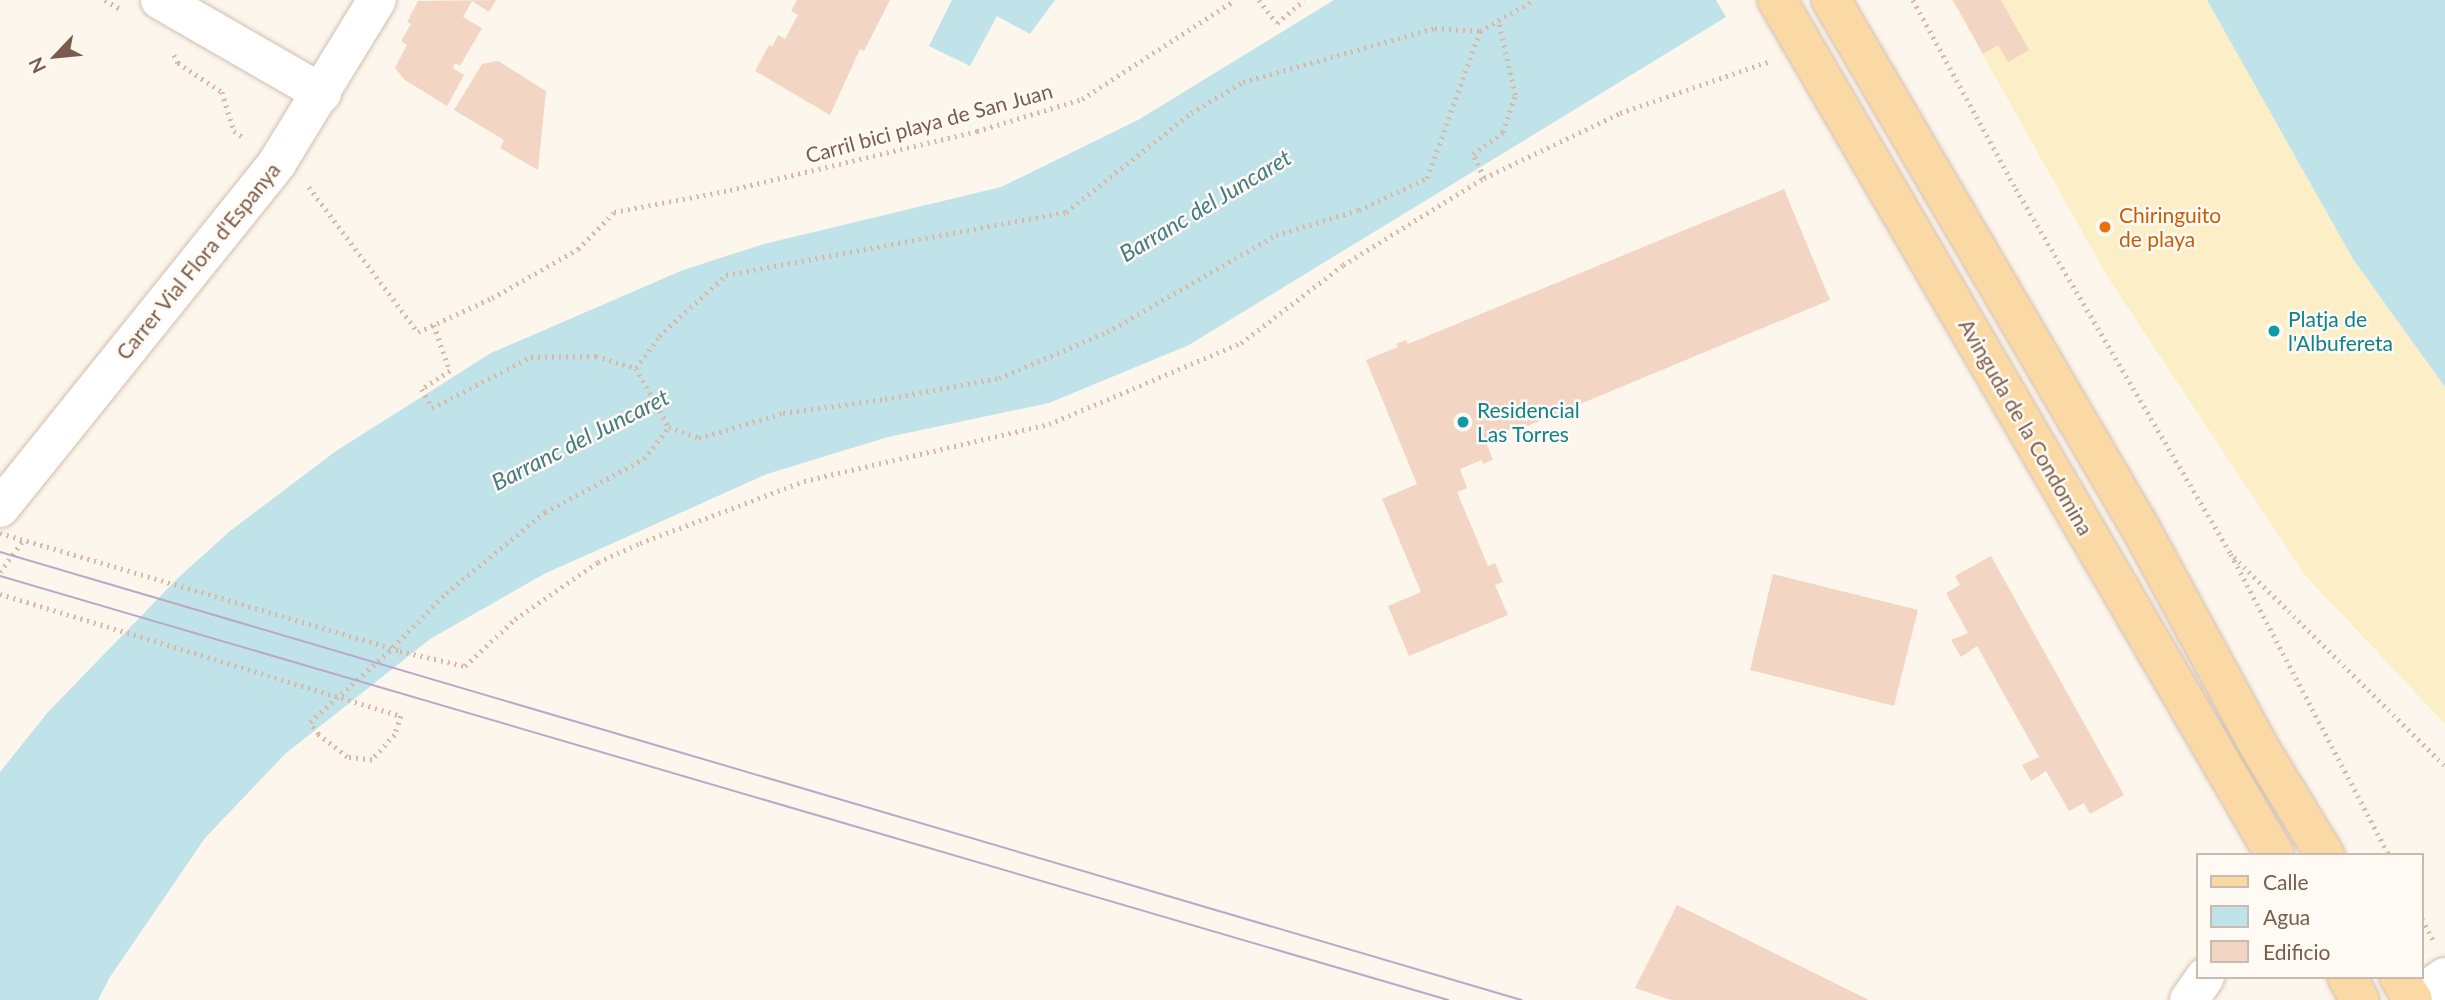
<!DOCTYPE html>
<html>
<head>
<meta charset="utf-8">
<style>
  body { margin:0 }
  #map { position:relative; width:2445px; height:1000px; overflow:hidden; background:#fdf6ec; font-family:Lato,sans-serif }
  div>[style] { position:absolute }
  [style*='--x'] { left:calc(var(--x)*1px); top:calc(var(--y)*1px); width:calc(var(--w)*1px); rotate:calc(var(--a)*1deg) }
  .sand>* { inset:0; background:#fcefc7 }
  .water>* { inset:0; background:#bfe3e8 }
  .building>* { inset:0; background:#f3d5c3 }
  .path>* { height:4.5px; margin-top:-2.25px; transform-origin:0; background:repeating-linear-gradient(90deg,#d9b8a5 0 2px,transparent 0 7px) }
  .roads { filter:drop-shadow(0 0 2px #d1beb0) drop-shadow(0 0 2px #d1beb0) }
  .minor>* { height:38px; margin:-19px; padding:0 19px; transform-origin:19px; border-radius:19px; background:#fff }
  .major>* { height:38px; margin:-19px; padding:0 19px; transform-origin:19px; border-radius:19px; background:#fbd9a5 }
  .tram>* { height:2px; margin:-1px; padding:0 1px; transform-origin:1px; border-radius:1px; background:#b9a8c9 }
  .path-bridge>* { height:4.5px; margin-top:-2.25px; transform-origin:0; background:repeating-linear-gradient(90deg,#d9b8a5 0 2px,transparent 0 7px) }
  .dots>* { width:19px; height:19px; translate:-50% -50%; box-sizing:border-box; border:4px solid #fffaf3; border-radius:50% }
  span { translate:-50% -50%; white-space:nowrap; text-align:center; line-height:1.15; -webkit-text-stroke:5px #fffaf3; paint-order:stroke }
  .street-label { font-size:21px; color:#7a5c4d }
  .food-label { font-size:21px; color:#c56008 }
  .left { translate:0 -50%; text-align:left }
  .culture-label { font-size:21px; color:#0d838f }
  .water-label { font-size:23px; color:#437c86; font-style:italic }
  .legend { position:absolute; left:2196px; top:853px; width:228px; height:126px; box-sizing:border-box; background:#fffaf3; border:2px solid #cabbb1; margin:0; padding:9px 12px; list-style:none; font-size:21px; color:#7a5c4d }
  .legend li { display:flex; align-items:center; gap:14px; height:35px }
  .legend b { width:35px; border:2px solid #cabbb1 }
  .north { position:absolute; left:21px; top:21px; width:70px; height:70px; -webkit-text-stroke:5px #fffaf3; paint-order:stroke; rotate:244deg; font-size:19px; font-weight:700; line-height:28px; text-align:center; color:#7a5c4d }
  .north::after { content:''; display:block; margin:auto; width:24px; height:32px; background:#7a5c4d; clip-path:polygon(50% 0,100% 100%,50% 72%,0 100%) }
</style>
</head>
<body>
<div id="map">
  <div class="sand">
    <div style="clip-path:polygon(1952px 0,2207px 0,2353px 259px,2445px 387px,2445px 724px,2304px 574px,2107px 276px)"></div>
  </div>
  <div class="water">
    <div style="clip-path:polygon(952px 0,1055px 0,1030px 34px,997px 16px,970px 66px,929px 46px)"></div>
    <div style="clip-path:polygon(1334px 0,1716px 0,1726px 17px,1189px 345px,1049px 403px,888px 437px,767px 474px,544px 574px,430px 639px,285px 754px,205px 838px,110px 977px,98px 1000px,0 1000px,0 772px,48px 712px,178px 578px,230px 531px,336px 451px,491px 353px,683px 270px,764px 244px,1001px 187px,1138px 120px)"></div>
    <div style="clip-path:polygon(2207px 0,2445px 0,2445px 387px,2353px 259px)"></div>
  </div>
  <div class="building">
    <div style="clip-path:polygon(496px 0,489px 12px,472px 1px,463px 17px,482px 28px,460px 66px,455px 63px,453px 68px,464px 75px,447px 106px,405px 80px,395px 68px,407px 45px,401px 41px,411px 24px,407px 22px,418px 1px)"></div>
    <div style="clip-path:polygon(797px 0,890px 0,864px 51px,860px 49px,830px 115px,755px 71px,769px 45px,772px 47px,778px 35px,785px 39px,798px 15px,791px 11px)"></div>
    <div style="clip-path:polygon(1953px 0,2001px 0,2029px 50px,2008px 62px,1998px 45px,1983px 54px)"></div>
    <div style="clip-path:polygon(498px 61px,546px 91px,538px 170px,500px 148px,504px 140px,454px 110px,482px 64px)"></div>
    <div style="clip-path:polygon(1784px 189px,1830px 300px,1525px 427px,1523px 424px,1485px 440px,1493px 460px,1483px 464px,1482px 460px,1460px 469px,1467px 488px,1457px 492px,1488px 566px,1495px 563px,1503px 582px,1495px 585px,1508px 615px,1409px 656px,1388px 606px,1421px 592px,1382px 499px,1417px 484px,1366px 360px,1398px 347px,1396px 344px,1406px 340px,1408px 344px)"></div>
    <div style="clip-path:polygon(1991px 556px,2124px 795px,2090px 814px,2084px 803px,2069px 811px,2046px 771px,2031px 781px,2022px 765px,2039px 757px,1977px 646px,1961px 657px,1951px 640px,1968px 633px,1946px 593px,1960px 585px,1955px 576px)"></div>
    <div style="clip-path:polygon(1773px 574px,1918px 610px,1894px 706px,1750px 670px)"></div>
    <div style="clip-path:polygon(1677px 905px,1869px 1000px,1671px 1000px,1635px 988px)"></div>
  </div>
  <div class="path">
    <div style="--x:105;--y:0;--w:20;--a:30"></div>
    <div style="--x:1259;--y:0;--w:29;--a:52"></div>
    <div style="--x:1277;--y:23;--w:35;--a:-40"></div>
    <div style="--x:1913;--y:0;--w:215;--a:61.4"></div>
    <div style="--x:2016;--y:189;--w:424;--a:59.5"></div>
    <div style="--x:2231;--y:554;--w:340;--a:62.3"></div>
    <div style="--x:174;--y:55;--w:9;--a:63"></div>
    <div style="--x:178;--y:63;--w:53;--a:33.4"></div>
    <div style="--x:222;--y:92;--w:41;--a:72.9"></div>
    <div style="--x:234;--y:131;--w:14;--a:34"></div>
    <div style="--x:1484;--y:178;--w:26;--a:-115"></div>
    <div style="--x:1473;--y:154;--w:37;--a:-36"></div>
    <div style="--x:1503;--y:132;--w:39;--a:-72"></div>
    <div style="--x:1515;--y:95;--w:76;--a:-102.9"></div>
    <div style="--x:309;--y:187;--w:181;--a:53.1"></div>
    <div style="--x:418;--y:332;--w:81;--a:-24.7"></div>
    <div style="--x:492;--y:298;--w:99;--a:-29.7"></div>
    <div style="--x:578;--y:249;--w:52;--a:-45.8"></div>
    <div style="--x:614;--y:212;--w:118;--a:-10.7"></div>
    <div style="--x:730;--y:190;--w:254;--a:-13.4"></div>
    <div style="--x:977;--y:131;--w:110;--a:-16.9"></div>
    <div style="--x:1082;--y:99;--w:182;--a:-32.9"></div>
    <div style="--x:434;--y:325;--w:49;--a:70.8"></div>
    <div style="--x:450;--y:371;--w:33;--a:147"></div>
    <div style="--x:422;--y:389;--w:21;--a:62"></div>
    <div style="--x:432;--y:408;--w:111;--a:-27.3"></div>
    <div style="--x:531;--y:357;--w:65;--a:-0.9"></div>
    <div style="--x:596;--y:356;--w:42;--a:16.7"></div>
    <div style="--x:636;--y:368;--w:39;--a:-54"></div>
    <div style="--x:659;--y:336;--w:91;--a:-42.3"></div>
    <div style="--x:726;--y:275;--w:346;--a:-10.5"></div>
    <div style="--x:1066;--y:212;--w:159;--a:-38.4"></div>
    <div style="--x:1191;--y:113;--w:61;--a:-30.8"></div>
    <div style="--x:1243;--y:82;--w:199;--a:-15.7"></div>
    <div style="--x:1435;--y:28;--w:45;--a:3.8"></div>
    <div style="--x:636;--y:368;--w:68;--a:60.8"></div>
    <div style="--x:2234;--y:557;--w:297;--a:44.7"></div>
    <div style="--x:0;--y:572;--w:37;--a:-54"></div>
    <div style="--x:400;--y:651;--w:67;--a:13"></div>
    <div style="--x:465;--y:666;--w:69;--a:-43.2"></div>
    <div style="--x:515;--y:619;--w:101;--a:-34.5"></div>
    <div style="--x:598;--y:562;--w:46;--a:-24.3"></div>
    <div style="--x:640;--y:543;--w:175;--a:-20.7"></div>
    <div style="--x:804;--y:481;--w:252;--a:-13.1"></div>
    <div style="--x:1049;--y:424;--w:208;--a:-22.9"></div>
    <div style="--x:1241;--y:343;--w:128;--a:-37.4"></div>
    <div style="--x:1343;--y:265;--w:166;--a:-31.7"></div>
    <div style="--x:1484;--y:178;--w:151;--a:-25.5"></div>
    <div style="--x:1620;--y:113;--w:156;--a:-19.1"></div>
    <div style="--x:401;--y:716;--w:20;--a:108"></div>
    <div style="--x:395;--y:735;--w:34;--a:133"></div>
    <div style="--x:372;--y:760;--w:25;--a:-173"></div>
    <div style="--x:347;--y:757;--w:37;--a:-142"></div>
    <div style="--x:318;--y:734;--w:14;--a:-124"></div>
    <div style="--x:310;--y:722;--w:105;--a:-41.9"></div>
    <div style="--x:388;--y:652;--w:83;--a:-45.5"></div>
    <div style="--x:446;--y:593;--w:128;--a:-39.3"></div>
    <div style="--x:545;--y:512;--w:112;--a:-28.2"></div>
    <div style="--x:644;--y:459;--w:41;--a:-52"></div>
    <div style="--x:669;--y:427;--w:32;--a:20"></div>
    <div style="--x:699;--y:438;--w:88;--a:-16.6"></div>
    <div style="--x:783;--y:413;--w:103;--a:-7.8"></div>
    <div style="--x:885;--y:399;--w:116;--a:-10.4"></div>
    <div style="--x:999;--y:378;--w:117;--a:-23.1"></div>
    <div style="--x:1107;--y:332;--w:195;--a:-29.9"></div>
    <div style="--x:1276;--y:235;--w:87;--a:-16.8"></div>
    <div style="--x:1359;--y:210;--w:75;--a:-25.2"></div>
    <div style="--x:1427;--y:178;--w:156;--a:-70.2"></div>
    <div style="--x:1480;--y:31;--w:62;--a:-29.9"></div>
    <div style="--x:2422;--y:919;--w:24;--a:62"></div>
  </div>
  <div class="roads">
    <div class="minor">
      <div style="--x:160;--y:0;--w:187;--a:29.9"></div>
      <div style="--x:0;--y:508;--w:442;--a:-51.2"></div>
      <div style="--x:277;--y:163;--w:191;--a:-58.5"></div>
      <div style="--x:2189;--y:1000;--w:28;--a:-55"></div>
      <div style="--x:2411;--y:1000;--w:41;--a:-34.1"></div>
    </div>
    <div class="major">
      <div style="--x:1777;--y:0;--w:989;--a:59.78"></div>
      <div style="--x:1831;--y:0;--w:615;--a:59.64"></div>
      <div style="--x:2142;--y:531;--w:243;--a:61.5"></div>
      <div style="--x:2258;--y:745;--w:129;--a:58.7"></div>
      <div style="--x:2347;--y:977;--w:26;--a:61"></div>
      <div style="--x:2399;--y:977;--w:27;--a:59"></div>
    </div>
  </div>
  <div class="tram">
    <div style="--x:0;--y:552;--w:1586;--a:16.41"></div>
    <div style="--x:0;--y:576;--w:1509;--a:16.32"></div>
  </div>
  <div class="path-bridge">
    <div style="--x:0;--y:533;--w:417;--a:16.4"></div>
    <div style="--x:0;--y:594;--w:419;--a:16.9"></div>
  </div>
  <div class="dots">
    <div style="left:2105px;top:227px;background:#e8710a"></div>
    <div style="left:2274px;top:331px;background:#0f9aa8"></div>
    <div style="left:1463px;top:422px;background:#0f9aa8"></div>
  </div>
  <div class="street-label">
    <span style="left:929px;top:123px;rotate:-15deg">Carril bici playa de San Juan</span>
    <span style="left:198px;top:261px;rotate:-51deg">Carrer Vial Flora d'Espanya</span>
    <span style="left:2026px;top:427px;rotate:60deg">Avinguda de la Condomina</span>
  </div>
  <div class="food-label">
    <span class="left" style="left:2119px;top:227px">Chiringuito<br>de playa</span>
  </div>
  <div class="culture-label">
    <span class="left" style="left:2288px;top:331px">Platja de<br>l'Albufereta</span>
    <span class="left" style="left:1477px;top:422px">Residencial<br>Las Torres</span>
  </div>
  <div class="water-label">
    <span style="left:1205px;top:205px;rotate:-31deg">Barranc del Juncaret</span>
    <span style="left:580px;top:439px;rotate:-27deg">Barranc del Juncaret</span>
  </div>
  <ul class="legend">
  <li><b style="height:9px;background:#fbd9a5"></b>Calle</li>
  <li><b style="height:19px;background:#bfe3e8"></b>Agua</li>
  <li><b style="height:19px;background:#f3d5c3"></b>Edificio</li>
  </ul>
  <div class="north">N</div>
</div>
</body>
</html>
